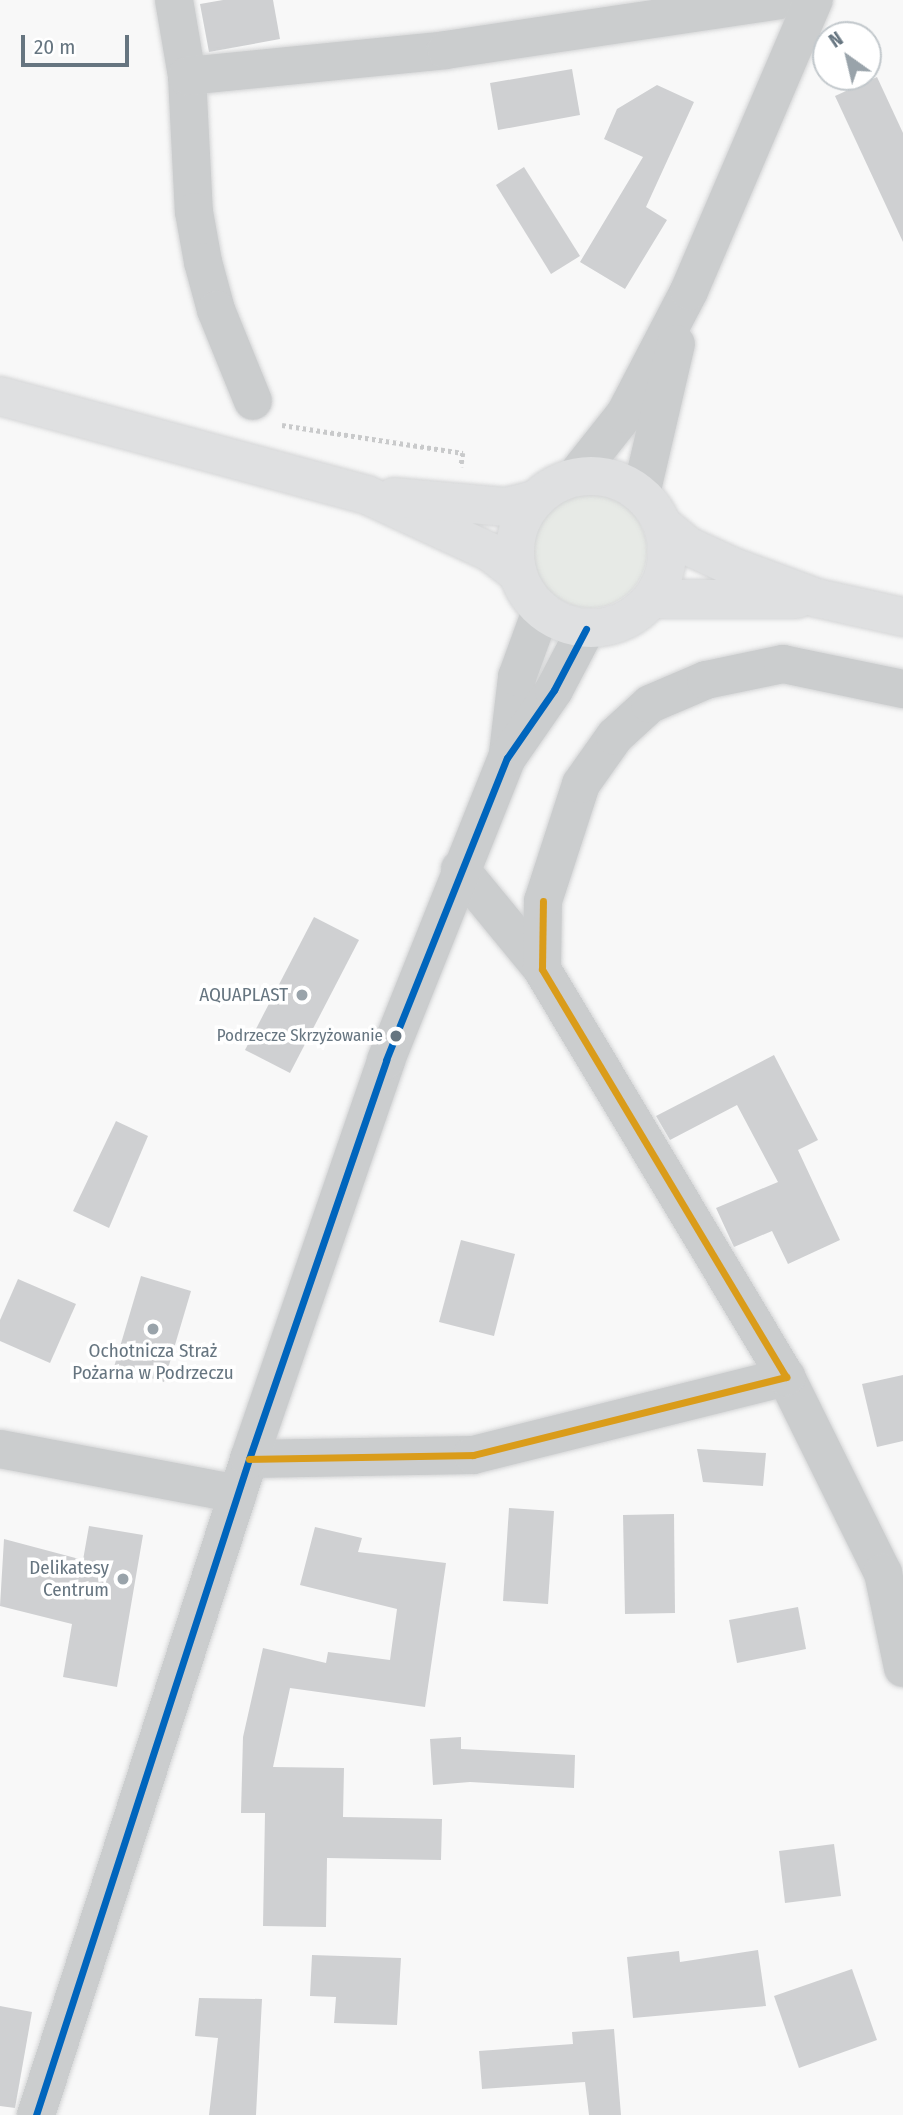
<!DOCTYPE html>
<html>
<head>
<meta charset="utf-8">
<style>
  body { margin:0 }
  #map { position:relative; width:903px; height:2115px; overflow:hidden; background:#f8f8f8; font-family:"Fira Sans Condensed",sans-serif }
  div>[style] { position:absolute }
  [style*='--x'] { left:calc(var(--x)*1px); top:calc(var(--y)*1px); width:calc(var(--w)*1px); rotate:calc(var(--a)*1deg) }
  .green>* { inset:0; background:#e7eae6 }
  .round { border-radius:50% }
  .building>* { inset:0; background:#cfd0d2 }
  .path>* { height:4.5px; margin-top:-2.25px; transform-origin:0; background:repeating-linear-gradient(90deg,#c9cacb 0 3.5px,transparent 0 7px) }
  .roads { filter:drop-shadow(0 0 2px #d4d5d6) drop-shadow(0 0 2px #d4d5d6) }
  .minor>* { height:38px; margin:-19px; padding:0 19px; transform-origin:19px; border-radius:19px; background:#cbcdce }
  .major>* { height:38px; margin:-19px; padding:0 19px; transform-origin:19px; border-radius:19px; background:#dfe0e1 }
  .major>.ring { margin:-19px; padding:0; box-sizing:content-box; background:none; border:38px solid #dfe0e1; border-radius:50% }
  .bus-1>* { height:7px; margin:-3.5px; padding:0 3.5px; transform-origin:3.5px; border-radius:3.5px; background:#0065bd }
  .bus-2>* { height:7px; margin:-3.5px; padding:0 3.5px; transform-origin:3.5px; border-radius:3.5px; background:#da9c1a }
  .dots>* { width:19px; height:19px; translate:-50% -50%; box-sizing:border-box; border:4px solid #fff; border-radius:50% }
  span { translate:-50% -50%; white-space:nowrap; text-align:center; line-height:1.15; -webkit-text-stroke:7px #fff; paint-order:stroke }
  .bus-label { font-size:17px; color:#667580 }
  .right { translate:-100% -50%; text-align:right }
  .poi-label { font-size:19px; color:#667580 }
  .north { position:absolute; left:812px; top:21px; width:70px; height:70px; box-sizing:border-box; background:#fff; border:2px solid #c2c8cc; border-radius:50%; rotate:326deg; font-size:19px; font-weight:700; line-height:28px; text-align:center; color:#667580 }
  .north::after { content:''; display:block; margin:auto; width:24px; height:32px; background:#99a3aa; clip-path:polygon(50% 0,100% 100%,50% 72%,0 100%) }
  .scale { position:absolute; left:21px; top:35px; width:108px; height:32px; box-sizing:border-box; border:4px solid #667580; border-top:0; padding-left:9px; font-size:21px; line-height:24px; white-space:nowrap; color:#667580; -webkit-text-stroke:5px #fff; paint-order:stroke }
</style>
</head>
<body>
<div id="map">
  <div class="green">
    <div class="round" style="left:533px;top:494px;width:114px;height:114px"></div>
  </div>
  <div class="building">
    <div style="clip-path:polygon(223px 0,273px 0,280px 39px,209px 52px,200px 4px)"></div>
    <div style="clip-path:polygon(572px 69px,580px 115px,498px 130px,490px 83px)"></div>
    <div style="clip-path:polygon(877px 77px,903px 133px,903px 242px,835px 96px)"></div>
    <div style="clip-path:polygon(657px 85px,694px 102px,646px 207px,667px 220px,625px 289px,580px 262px,643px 157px,604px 139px,617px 109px)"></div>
    <div style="clip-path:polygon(524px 167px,580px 256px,551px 274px,496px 185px)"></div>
    <div style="clip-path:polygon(314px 917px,359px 940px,290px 1073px,245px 1050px)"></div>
    <div style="clip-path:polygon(774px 1055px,818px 1140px,798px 1150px,840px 1240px,788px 1264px,772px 1231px,734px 1247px,716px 1208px,778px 1182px,737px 1105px,670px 1140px,656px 1116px)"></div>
    <div style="clip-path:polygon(116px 1121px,148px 1136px,109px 1228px,73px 1211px)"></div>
    <div style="clip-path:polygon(461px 1240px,515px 1254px,494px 1336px,439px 1322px)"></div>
    <div style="clip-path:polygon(141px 1276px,191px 1291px,164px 1382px,114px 1367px)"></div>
    <div style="clip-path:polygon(18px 1279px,76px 1304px,50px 1363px,0 1341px,0 1320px)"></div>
    <div style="clip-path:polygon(903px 1375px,903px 1441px,877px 1447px,862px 1384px)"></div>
    <div style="clip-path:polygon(697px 1449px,766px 1453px,763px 1486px,703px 1482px)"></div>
    <div style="clip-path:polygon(509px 1508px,554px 1511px,548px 1604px,503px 1601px)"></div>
    <div style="clip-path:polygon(674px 1514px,675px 1613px,625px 1614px,623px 1515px)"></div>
    <div style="clip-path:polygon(89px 1526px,143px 1535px,117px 1687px,63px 1677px,72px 1624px,0 1606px,4px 1539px,83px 1560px)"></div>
    <div style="clip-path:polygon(315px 1527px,362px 1538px,358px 1552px,446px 1563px,425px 1707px,290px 1688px,273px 1767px,344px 1768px,343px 1817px,442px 1819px,441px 1860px,327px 1858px,326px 1927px,263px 1926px,265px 1813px,241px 1813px,243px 1737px,263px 1648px,326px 1663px,328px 1652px,390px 1660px,397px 1609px,300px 1585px)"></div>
    <div style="clip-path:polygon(798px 1607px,806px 1649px,737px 1663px,729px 1620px)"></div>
    <div style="clip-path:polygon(461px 1737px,461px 1749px,575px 1755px,574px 1788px,470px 1782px,433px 1785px,430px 1739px)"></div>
    <div style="clip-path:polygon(834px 1844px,841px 1896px,785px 1903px,779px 1851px)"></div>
    <div style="clip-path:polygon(758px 1950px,766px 2006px,633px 2018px,627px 1957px,679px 1951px,680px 1962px)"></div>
    <div style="clip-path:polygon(312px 1955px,401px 1958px,397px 2025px,334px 2023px,336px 1997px,310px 1996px)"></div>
    <div style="clip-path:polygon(852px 1969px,877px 2040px,799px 2068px,774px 1996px)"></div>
    <div style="clip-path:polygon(199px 1998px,262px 1999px,256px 2115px,209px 2115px,218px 2038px,195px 2036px)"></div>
    <div style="clip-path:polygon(0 2006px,32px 2012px,15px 2108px,0 2106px)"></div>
    <div style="clip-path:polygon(614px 2029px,621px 2115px,589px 2115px,585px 2082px,482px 2089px,479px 2051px,573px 2044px,572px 2032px)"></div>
  </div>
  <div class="path">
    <div style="--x:282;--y:425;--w:183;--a:8.8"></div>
    <div style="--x:463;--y:453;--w:14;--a:98"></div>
  </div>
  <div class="roads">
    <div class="minor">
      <div style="--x:174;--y:0;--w:77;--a:80.3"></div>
      <div style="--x:187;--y:76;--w:136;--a:87.1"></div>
      <div style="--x:194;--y:212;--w:51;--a:79.8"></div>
      <div style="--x:203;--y:262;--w:50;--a:74.8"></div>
      <div style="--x:216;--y:310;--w:98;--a:67.9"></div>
      <div style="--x:187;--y:76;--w:260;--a:-5.7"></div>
      <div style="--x:446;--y:50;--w:337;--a:-8.5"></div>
      <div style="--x:575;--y:477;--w:80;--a:-51.6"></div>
      <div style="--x:625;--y:414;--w:139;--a:-62.5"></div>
      <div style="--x:689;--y:291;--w:317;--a:-66.8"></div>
      <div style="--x:641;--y:494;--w:154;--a:-76.9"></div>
      <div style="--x:508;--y:753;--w:77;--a:-83.2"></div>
      <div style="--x:517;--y:677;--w:70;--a:-70"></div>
      <div style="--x:460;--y:869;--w:129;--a:50.6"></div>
      <div style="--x:786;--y:1377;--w:219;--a:63.7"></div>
      <div style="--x:883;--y:1573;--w:97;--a:78.1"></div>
      <div style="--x:0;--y:1449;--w:242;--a:10.7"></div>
      <div style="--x:249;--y:1459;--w:224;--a:-1"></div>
      <div style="--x:473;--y:1455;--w:323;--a:-14"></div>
      <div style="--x:786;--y:1377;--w:475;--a:-120.9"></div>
      <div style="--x:542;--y:969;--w:68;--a:-89.2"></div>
      <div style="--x:543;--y:901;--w:123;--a:-72"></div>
      <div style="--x:581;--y:784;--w:59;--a:-54.7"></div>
      <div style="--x:615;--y:736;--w:47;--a:-42.4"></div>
      <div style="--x:650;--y:704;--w:61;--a:-23.2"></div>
      <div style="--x:706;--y:680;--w:79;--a:-11.7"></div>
      <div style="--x:783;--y:664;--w:123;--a:11.8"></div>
      <div style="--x:36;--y:2115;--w:690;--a:-72.01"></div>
      <div style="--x:249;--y:1459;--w:422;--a:-71"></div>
      <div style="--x:386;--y:1060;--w:325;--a:-68.2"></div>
      <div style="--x:507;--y:758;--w:83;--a:-55.3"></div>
      <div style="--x:554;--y:690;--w:69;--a:-62.3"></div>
    </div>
    <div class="major">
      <div style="--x:0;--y:396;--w:380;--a:15.1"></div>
      <div style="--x:367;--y:495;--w:136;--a:24.9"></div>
      <div style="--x:490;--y:552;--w:33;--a:38"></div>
      <div class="ring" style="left:515px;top:476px;width:114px;height:114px"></div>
      <div style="--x:394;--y:497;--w:112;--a:5.1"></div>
      <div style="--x:506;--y:507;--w:30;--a:-14"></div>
      <div style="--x:664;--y:526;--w:31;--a:40"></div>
      <div style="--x:688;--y:546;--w:47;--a:24.9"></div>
      <div style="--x:731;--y:566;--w:92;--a:20.4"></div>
      <div style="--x:817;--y:598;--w:88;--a:12.5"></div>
      <div style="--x:652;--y:599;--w:145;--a:0"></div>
    </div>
  </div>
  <div class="bus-1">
    <div style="--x:36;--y:2115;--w:690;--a:-72.01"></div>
    <div style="--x:249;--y:1459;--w:422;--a:-71"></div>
    <div style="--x:386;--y:1060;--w:325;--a:-68.2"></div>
    <div style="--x:507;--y:758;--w:83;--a:-55.3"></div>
    <div style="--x:554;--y:690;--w:69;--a:-62.3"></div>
  </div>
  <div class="bus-2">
    <div style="--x:249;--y:1459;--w:224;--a:-1"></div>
    <div style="--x:473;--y:1455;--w:323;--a:-14"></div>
    <div style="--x:786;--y:1377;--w:475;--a:-120.9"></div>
    <div style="--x:542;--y:969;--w:68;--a:-89.2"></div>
  </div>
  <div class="dots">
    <div style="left:302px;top:995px;background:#99a3aa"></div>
    <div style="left:396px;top:1036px;background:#667580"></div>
    <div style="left:153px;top:1329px;background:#99a3aa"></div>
    <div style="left:123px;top:1579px;background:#99a3aa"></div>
  </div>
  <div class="bus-label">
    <span class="right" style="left:383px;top:1036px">Podrzecze Skrzyżowanie</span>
  </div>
  <div class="poi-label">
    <span class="right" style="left:288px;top:995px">AQUAPLAST</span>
    <span style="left:153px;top:1362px">Ochotnicza Straż<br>Pożarna w Podrzeczu</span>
    <span class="right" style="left:109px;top:1579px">Delikatesy<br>Centrum</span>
  </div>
  <div class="north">N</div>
  <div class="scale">20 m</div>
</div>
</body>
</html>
